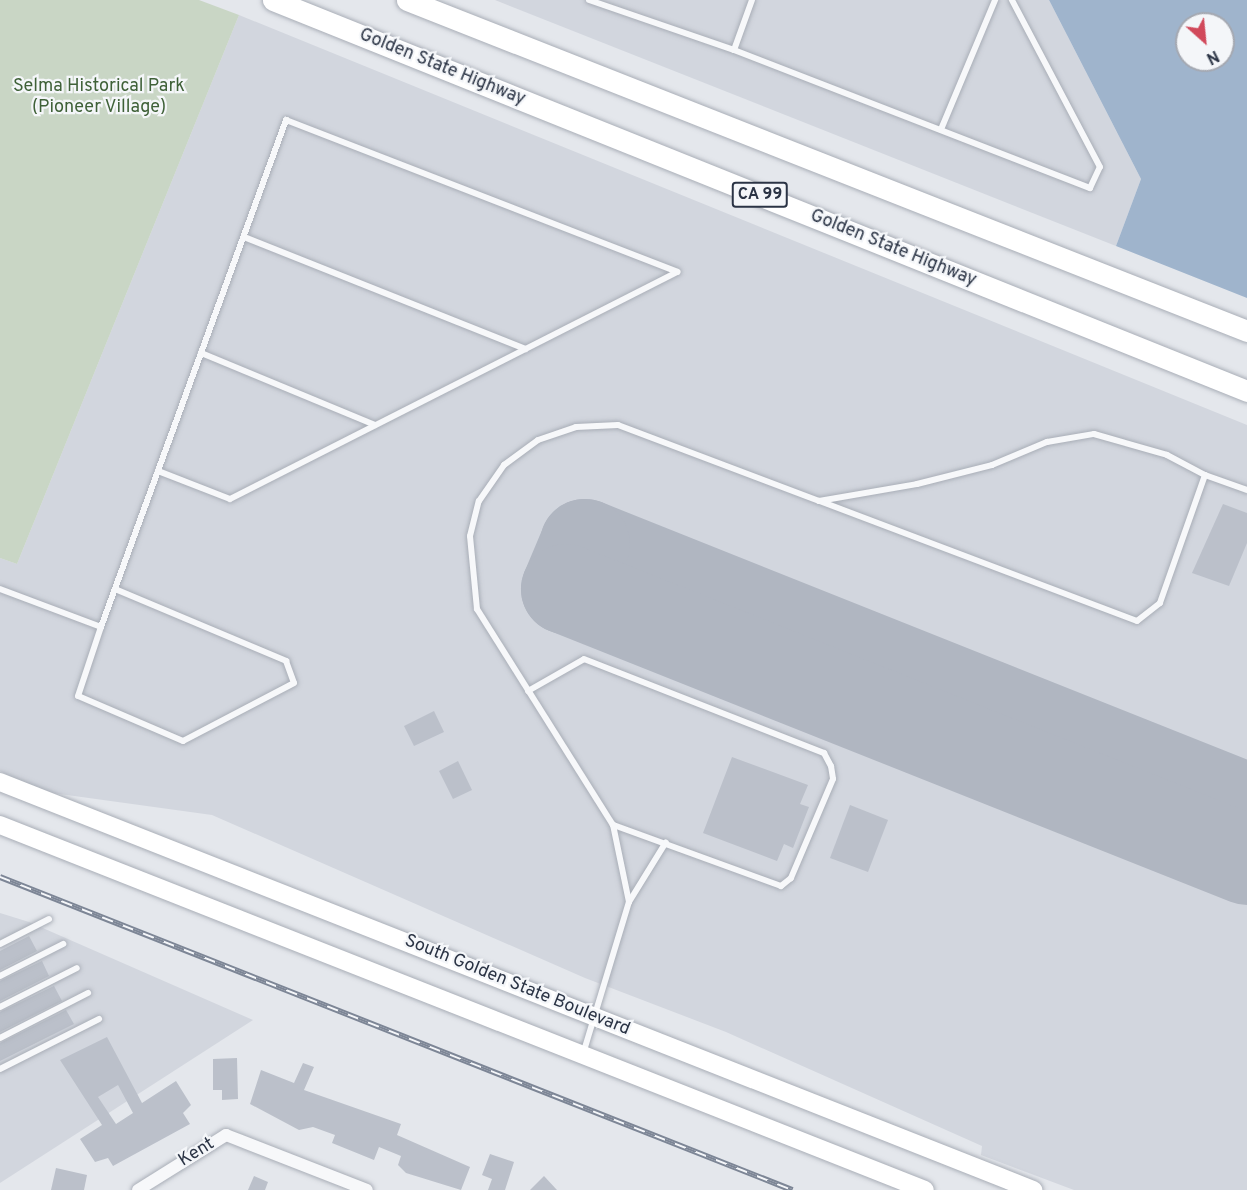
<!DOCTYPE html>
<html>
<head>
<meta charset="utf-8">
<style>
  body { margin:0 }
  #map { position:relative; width:1247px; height:1190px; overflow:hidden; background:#e4e7ec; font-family:Overpass,sans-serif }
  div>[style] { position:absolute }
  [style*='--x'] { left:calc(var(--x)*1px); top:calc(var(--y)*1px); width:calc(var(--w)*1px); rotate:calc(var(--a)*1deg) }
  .built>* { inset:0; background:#d2d6de }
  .green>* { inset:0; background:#c9d6c5 }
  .water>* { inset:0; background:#9fb4cc }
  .runway>* { height:90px; margin:-45px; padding:0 45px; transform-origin:45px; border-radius:45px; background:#b0b6c1 }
  .building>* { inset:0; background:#bbc0ca }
  .roads { filter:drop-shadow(0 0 2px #a9aeb7) drop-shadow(0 0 2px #a9aeb7) }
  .lane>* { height:6px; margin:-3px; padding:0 3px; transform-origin:3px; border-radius:3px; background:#f7f8fa }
  .street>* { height:12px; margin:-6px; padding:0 6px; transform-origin:6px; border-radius:6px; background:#f7f8fa }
  .primary>* { height:18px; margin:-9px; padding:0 9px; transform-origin:9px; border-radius:9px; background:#fff }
  .highway>* { height:21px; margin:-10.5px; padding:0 10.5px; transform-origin:10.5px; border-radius:10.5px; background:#fff }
  .rail>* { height:6px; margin-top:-3px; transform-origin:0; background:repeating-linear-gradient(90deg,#f4f6f9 0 11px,#7d8696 0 22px); box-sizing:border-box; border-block:2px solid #7d8696 }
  span { translate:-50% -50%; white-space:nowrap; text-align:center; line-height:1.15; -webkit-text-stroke:4.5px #f4f6f9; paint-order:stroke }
  .shield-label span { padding:2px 4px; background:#f4f6f9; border:2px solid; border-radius:4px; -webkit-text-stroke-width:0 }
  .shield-label { font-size:16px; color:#2b3445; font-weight:700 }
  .street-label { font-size:18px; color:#2b3445 }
  .park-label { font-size:18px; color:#3f6138 }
  .north { position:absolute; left:1175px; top:12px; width:60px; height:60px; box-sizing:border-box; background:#f4f6f9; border:2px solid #a4a8b1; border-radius:50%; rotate:153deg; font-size:16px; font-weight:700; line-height:24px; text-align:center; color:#2b3445 }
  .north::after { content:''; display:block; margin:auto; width:21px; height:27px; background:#d1495b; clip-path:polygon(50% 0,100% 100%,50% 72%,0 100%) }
</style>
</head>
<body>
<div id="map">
  <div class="built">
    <div style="clip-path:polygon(495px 0,1049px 0,1141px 179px,1116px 246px)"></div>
    <div style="clip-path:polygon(239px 15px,1247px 425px,1247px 1190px,1074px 1190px,981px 1155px,982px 1146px,726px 1032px,585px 978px,212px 815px,38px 791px,0 771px,0 558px,17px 564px)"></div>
    <div style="clip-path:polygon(0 913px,29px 922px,253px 1020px,0 1183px)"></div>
  </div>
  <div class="green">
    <div style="clip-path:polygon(0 0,199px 0,239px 15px,17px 564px,0 558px)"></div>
  </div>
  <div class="water">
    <div style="clip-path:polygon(evenodd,1049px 0,1247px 0,1247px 298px,1116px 246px,1141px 179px,1049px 0,1187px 24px,1223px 24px,1223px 60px,1187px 60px,1187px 24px)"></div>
  </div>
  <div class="runway">
    <div style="--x:1247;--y:808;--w:713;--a:-158.26"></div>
    <div style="--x:585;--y:544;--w:49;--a:112.9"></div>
    <div style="--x:566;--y:589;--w:733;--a:21.7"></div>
  </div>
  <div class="building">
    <div style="clip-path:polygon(1223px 504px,1247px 513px,1247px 543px,1229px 586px,1192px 573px)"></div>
    <div style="clip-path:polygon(434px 711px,444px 732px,414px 746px,404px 726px)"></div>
    <div style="clip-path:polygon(732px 757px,808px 785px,800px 804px,809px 807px,793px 848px,784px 844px,777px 861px,703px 833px)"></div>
    <div style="clip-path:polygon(458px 761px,472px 790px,453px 799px,439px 771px)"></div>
    <div style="clip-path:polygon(850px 805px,888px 820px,868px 872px,830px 858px)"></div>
    <div style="clip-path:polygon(29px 936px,37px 951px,0 970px,0 951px)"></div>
    <div style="clip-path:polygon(42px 961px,49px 976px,0 1001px,0 981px)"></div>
    <div style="clip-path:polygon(54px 986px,62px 1001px,0 1032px,0 1012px)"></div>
    <div style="clip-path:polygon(66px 1010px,74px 1024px,0 1061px,0 1043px)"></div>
    <div style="clip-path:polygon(evenodd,107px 1037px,142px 1103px,176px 1081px,191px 1105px,183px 1113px,190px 1124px,113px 1166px,108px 1158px,95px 1162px,80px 1139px,102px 1125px,60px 1060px,107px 1037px,118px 1085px,133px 1113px,116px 1124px,98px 1097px,118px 1085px)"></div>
    <div style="clip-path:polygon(237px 1058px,238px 1099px,222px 1100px,222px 1090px,213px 1090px,213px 1059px)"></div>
    <div style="clip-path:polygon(303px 1063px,314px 1067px,304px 1090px,401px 1124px,397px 1135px,470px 1167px,461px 1190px,406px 1173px,398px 1165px,401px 1156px,379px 1147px,374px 1160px,332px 1143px,335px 1135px,313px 1127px,299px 1130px,250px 1104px,261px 1070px,294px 1083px)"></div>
    <div style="clip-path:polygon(490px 1154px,514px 1162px,505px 1190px,488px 1190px,492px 1179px,482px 1175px)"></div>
    <div style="clip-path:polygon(56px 1168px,87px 1175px,84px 1190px,51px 1190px)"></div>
    <div style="clip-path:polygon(254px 1176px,268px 1182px,265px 1190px,248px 1190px)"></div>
    <div style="clip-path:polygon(544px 1176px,557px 1190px,530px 1190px)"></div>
  </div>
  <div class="roads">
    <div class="lane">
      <div style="--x:589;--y:0;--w:153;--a:19"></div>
      <div style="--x:752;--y:0;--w:53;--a:109.8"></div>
      <div style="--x:734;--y:50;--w:382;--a:21.2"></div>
      <div style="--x:1090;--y:188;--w:23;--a:-65"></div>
      <div style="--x:1100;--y:167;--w:189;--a:-117.8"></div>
      <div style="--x:942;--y:127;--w:138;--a:-67.3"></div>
      <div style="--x:244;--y:237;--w:303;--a:21.7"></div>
      <div style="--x:201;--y:353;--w:188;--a:22.5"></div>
      <div style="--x:158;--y:471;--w:77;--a:21.3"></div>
      <div style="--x:230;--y:499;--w:501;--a:-26.92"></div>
      <div style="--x:1205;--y:475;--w:45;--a:19.7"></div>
      <div style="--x:0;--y:589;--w:108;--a:20.6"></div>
      <div style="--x:115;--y:589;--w:186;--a:22.8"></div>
      <div style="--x:286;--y:661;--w:23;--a:70"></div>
      <div style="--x:294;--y:683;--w:125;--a:152.4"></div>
      <div style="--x:183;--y:741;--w:114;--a:-156.8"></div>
      <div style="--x:78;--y:696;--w:73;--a:-71.6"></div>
      <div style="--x:101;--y:627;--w:540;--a:-69.95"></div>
      <div style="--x:286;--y:120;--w:420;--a:21.2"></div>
      <div style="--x:528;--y:691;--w:64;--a:-29.7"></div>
      <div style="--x:584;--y:659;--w:258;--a:21.4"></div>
      <div style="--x:824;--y:753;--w:15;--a:62"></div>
      <div style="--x:831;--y:766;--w:13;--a:81"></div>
      <div style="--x:833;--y:779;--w:108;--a:113"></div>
      <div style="--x:791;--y:878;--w:13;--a:141"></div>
      <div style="--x:781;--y:886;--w:179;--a:-160"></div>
      <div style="--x:629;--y:902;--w:79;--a:-101.7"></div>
      <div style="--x:613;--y:825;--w:255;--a:-122.2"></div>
      <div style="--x:477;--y:609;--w:73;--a:-95.5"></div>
      <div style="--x:470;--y:536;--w:36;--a:-76"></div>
      <div style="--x:479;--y:501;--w:44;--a:-55.2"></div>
      <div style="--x:504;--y:465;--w:42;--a:-36.3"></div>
      <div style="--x:538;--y:440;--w:40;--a:-18.9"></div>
      <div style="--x:576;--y:427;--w:42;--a:-2.7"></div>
      <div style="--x:618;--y:425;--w:215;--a:20.7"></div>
      <div style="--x:819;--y:501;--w:99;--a:-9.8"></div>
      <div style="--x:917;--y:484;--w:77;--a:-14.2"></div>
      <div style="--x:992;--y:465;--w:60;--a:-22.7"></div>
      <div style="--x:1047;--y:442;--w:48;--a:-9.7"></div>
      <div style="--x:1094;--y:434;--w:76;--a:16"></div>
      <div style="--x:1167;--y:455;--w:43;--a:27.8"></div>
      <div style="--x:1205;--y:475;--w:136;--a:109.4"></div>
      <div style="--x:1160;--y:603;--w:29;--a:142"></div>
      <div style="--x:1137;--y:621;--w:340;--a:-159.3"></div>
      <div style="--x:0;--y:944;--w:55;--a:-27"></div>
      <div style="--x:0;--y:976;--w:71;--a:-26.9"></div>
      <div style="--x:0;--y:1007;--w:86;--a:-26.9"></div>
      <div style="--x:0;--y:1038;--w:99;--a:-27.1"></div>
      <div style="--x:583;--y:1054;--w:159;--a:-73.2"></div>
      <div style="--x:629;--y:902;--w:70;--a:-58.3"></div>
      <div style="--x:0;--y:1069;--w:111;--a:-26.8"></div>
    </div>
    <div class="street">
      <div style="--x:138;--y:1190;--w:104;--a:-32"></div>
      <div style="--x:226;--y:1135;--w:151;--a:21.3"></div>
    </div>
    <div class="primary">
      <div style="--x:0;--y:782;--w:1111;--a:21.55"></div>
      <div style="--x:0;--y:825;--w:994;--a:21.53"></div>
    </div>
    <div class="highway">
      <div style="--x:273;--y:0;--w:1050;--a:21.87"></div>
      <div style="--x:407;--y:0;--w:903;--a:21.51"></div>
    </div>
  </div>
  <div class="rail">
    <div style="--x:0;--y:877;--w:852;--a:21.56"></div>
  </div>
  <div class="shield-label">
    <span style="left:760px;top:195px">CA 99</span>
  </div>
  <div class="street-label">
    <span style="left:442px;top:68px;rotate:22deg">Golden State Highway</span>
    <span style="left:893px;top:249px;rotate:22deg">Golden State Highway</span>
    <span style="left:517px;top:986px;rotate:22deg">South Golden State Boulevard</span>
    <span style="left:197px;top:1153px;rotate:-32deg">Kent</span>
  </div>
  <div class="park-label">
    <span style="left:99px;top:98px">Selma Historical Park<br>(Pioneer Village)</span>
  </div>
  <div class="north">N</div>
</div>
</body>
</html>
